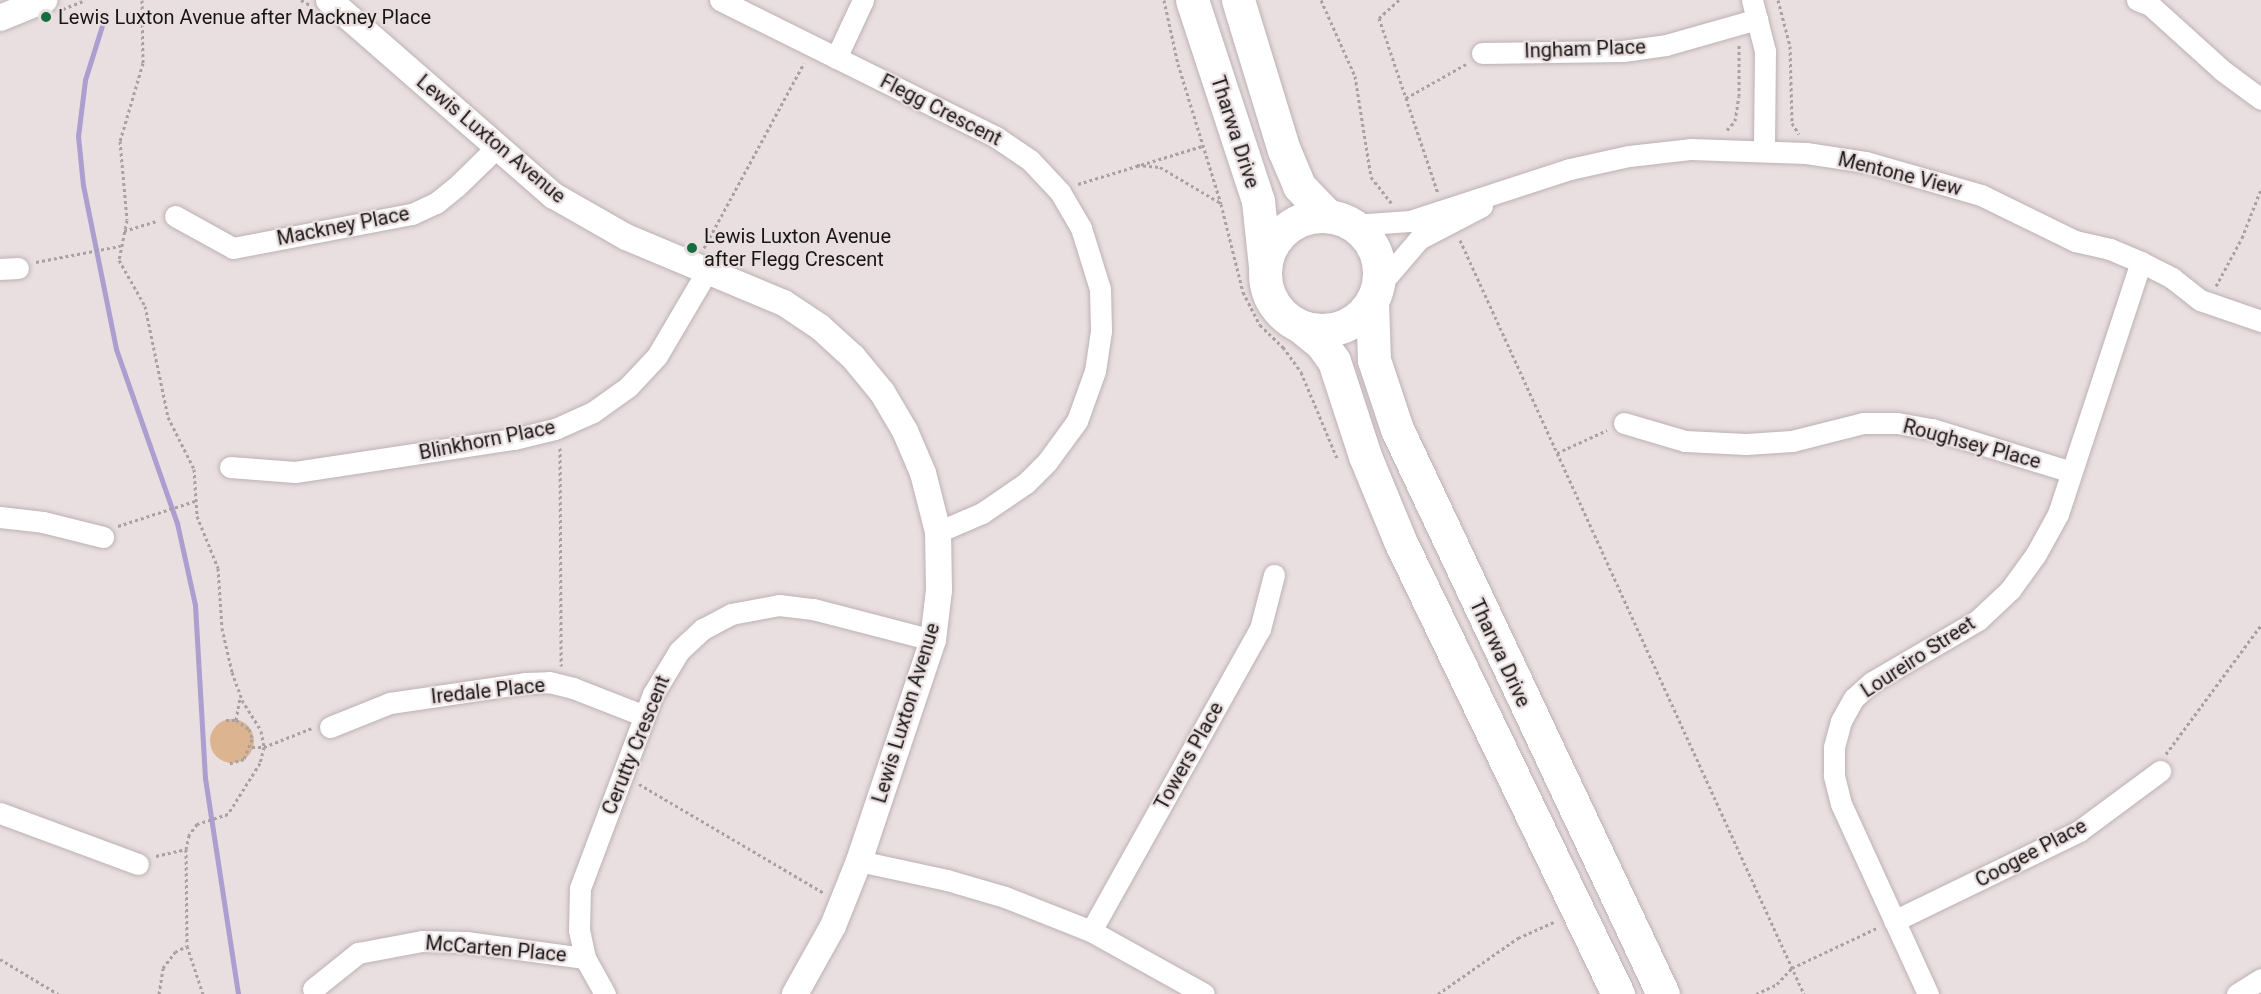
<!DOCTYPE html>
<html>
<head>
<meta charset="utf-8">
<style>
  body { margin:0 }
  #map { position:relative; width:2261px; height:994px; overflow:hidden; background:#e9dee0; font-family:Roboto,sans-serif }
  div>[style] { position:absolute }
  [style*='--x'] { left:calc(var(--x)*1px); top:calc(var(--y)*1px); width:calc(var(--w)*1px); rotate:calc(var(--a)*1deg) }
  .green>* { inset:0; background:#ddb490 }
  .round { border-radius:50% }
  .stream>* { height:5px; margin:-2.5px; padding:0 2.5px; transform-origin:2.5px; border-radius:2.5px; background:#ac9ece }
  .path>* { height:3px; margin-top:-1.5px; transform-origin:0; background:repeating-linear-gradient(90deg,#a8a0a1 0 3px,transparent 0 6px) }
  .roads { filter:drop-shadow(0 0 2px #bcb1b4) drop-shadow(0 0 2px #bcb1b4) }
  .minor>* { height:21px; margin:-10.5px; padding:0 10.5px; transform-origin:10.5px; border-radius:10.5px; background:#fff }
  .tertiary>* { height:26px; margin:-13px; padding:0 13px; transform-origin:13px; border-radius:13px; background:#fff }
  .primary>* { height:33px; margin:-16.5px; padding:0 16.5px; transform-origin:16.5px; border-radius:16.5px; background:#fff }
  .primary>.ring { margin:-16.5px; padding:0; box-sizing:content-box; background:none; border:33px solid #fff; border-radius:50% }
  .dots>* { width:16px; height:16px; translate:-50% -50%; box-sizing:border-box; border:3px solid #e9dee0; border-radius:50% }
  span { translate:-50% -50%; white-space:nowrap; text-align:center; line-height:1.15; -webkit-text-stroke:4.5px #e9dee0; paint-order:stroke }
  .poi-label { font-size:20px; color:#191617 }
  .left { translate:0 -50%; text-align:left }
  .street-label { font-size:20px; color:#191617 }
</style>
</head>
<body>
<div id="map">
  <div class="green">
    <div class="round" style="left:210px;top:719px;width:44px;height:44px"></div>
  </div>
  <div class="stream">
    <div style="--x:105;--y:16;--w:67;--a:107.4"></div>
    <div style="--x:85;--y:80;--w:56;--a:97.1"></div>
    <div style="--x:78;--y:136;--w:49;--a:84.2"></div>
    <div style="--x:83;--y:185;--w:167;--a:78.6"></div>
    <div style="--x:116;--y:349;--w:184;--a:70.7"></div>
    <div style="--x:177;--y:523;--w:84;--a:77.6"></div>
    <div style="--x:195;--y:605;--w:173;--a:86.7"></div>
    <div style="--x:205;--y:778;--w:219;--a:81.3"></div>
  </div>
  <div class="path">
    <div style="--x:142;--y:0;--w:63;--a:89.1"></div>
    <div style="--x:143;--y:63;--w:81;--a:106.4"></div>
    <div style="--x:120;--y:141;--w:79;--a:84.9"></div>
    <div style="--x:127;--y:220;--w:41;--a:101.3"></div>
    <div style="--x:119;--y:260;--w:53;--a:60.5"></div>
    <div style="--x:145;--y:306;--w:113;--a:78.3"></div>
    <div style="--x:168;--y:417;--w:58;--a:63.4"></div>
    <div style="--x:194;--y:469;--w:47;--a:86.3"></div>
    <div style="--x:197;--y:516;--w:56;--a:68"></div>
    <div style="--x:218;--y:568;--w:60;--a:86.2"></div>
    <div style="--x:222;--y:628;--w:45;--a:77.2"></div>
    <div style="--x:232;--y:672;--w:30;--a:70"></div>
    <div style="--x:242;--y:700;--w:36;--a:58"></div>
    <div style="--x:261;--y:731;--w:16;--a:79"></div>
    <div style="--x:264;--y:747;--w:16;--a:104"></div>
    <div style="--x:260;--y:763;--w:60;--a:122.1"></div>
    <div style="--x:228;--y:814;--w:33;--a:162"></div>
    <div style="--x:197;--y:824;--w:14;--a:126"></div>
    <div style="--x:189;--y:835;--w:14;--a:102"></div>
    <div style="--x:186;--y:849;--w:97;--a:89.4"></div>
    <div style="--x:187;--y:946;--w:51;--a:71.6"></div>
    <div style="--x:301;--y:0;--w:10;--a:29"></div>
    <div style="--x:1164;--y:0;--w:66;--a:77.7"></div>
    <div style="--x:1178;--y:64;--w:146;--a:72.9"></div>
    <div style="--x:1221;--y:204;--w:91;--a:76"></div>
    <div style="--x:1243;--y:292;--w:37;--a:63"></div>
    <div style="--x:1260;--y:325;--w:32;--a:44"></div>
    <div style="--x:1283;--y:347;--w:31;--a:54"></div>
    <div style="--x:1301;--y:372;--w:93;--a:67.3"></div>
    <div style="--x:1321;--y:0;--w:83;--a:65.9"></div>
    <div style="--x:1355;--y:76;--w:102;--a:81"></div>
    <div style="--x:1371;--y:177;--w:33;--a:52"></div>
    <div style="--x:1399;--y:0;--w:27;--a:138"></div>
    <div style="--x:1379;--y:18;--w:185;--a:71.4"></div>
    <div style="--x:1778;--y:0;--w:48;--a:75.4"></div>
    <div style="--x:1790;--y:46;--w:77;--a:88.5"></div>
    <div style="--x:1792;--y:123;--w:13;--a:58"></div>
    <div style="--x:63;--y:9;--w:24;--a:-22"></div>
    <div style="--x:1406;--y:98;--w:69;--a:-29.5"></div>
    <div style="--x:1727;--y:130;--w:12;--a:-48"></div>
    <div style="--x:1735;--y:121;--w:25;--a:-81"></div>
    <div style="--x:1739;--y:96;--w:52;--a:-90"></div>
    <div style="--x:1137;--y:165;--w:23;--a:5"></div>
    <div style="--x:1160;--y:167;--w:69;--a:30.7"></div>
    <div style="--x:1078;--y:184;--w:130;--a:-17"></div>
    <div style="--x:124;--y:231;--w:34;--a:-17"></div>
    <div style="--x:1460;--y:240;--w:829;--a:65.48"></div>
    <div style="--x:704;--y:248;--w:210;--a:-61.6"></div>
    <div style="--x:36;--y:262;--w:86;--a:-10.8"></div>
    <div style="--x:2216;--y:286;--w:55;--a:-61.6"></div>
    <div style="--x:2242;--y:238;--w:53;--a:-68.8"></div>
    <div style="--x:560;--y:448;--w:218;--a:89.7"></div>
    <div style="--x:1557;--y:453;--w:55;--a:-24.7"></div>
    <div style="--x:118;--y:526;--w:81;--a:-18"></div>
    <div style="--x:226;--y:720;--w:10;--a:0"></div>
    <div style="--x:236;--y:720;--w:16;--a:35"></div>
    <div style="--x:249;--y:729;--w:10;--a:73"></div>
    <div style="--x:252;--y:739;--w:22;--a:112"></div>
    <div style="--x:244;--y:759;--w:17;--a:163"></div>
    <div style="--x:236;--y:720;--w:22;--a:-80"></div>
    <div style="--x:252;--y:747;--w:12;--a:0"></div>
    <div style="--x:264;--y:747;--w:52;--a:-21.6"></div>
    <div style="--x:2166;--y:754;--w:160;--a:-53.6"></div>
    <div style="--x:639;--y:784;--w:215;--a:30.5"></div>
    <div style="--x:156;--y:856;--w:31;--a:-13"></div>
    <div style="--x:0;--y:959;--w:68;--a:31.1"></div>
    <div style="--x:159;--y:994;--w:26;--a:-81"></div>
    <div style="--x:163;--y:968;--w:20;--a:-53"></div>
    <div style="--x:175;--y:952;--w:13;--a:-27"></div>
    <div style="--x:1438;--y:994;--w:98;--a:-35"></div>
    <div style="--x:1518;--y:938;--w:39;--a:-24"></div>
    <div style="--x:1756;--y:994;--w:23;--a:-25"></div>
    <div style="--x:1777;--y:984;--w:22;--a:-47"></div>
    <div style="--x:1792;--y:968;--w:94;--a:-25.2"></div>
  </div>
  <div class="roads">
    <div class="minor">
      <div style="--x:720;--y:0;--w:308;--a:26.4"></div>
      <div style="--x:996;--y:137;--w:41;--a:34.1"></div>
      <div style="--x:1030;--y:160;--w:44;--a:46.8"></div>
      <div style="--x:1060;--y:192;--w:42;--a:59.7"></div>
      <div style="--x:1081;--y:228;--w:64;--a:72.7"></div>
      <div style="--x:1100;--y:289;--w:42;--a:88.6"></div>
      <div style="--x:1101;--y:331;--w:40;--a:98.5"></div>
      <div style="--x:1095;--y:371;--w:53;--a:109.8"></div>
      <div style="--x:1077;--y:421;--w:51;--a:126.2"></div>
      <div style="--x:1047;--y:462;--w:30;--a:135"></div>
      <div style="--x:1026;--y:483;--w:53;--a:145.7"></div>
      <div style="--x:982;--y:513;--w:48;--a:156.6"></div>
      <div style="--x:1752;--y:0;--w:53;--a:75.7"></div>
      <div style="--x:1765;--y:51;--w:99;--a:90.6"></div>
      <div style="--x:2137;--y:0;--w:14;--a:21"></div>
      <div style="--x:2150;--y:5;--w:98;--a:42.1"></div>
      <div style="--x:2223;--y:71;--w:47;--a:36.4"></div>
      <div style="--x:1482;--y:53;--w:141;--a:-0.8"></div>
      <div style="--x:1623;--y:51;--w:43;--a:-7.9"></div>
      <div style="--x:1666;--y:45;--w:95;--a:-15.9"></div>
      <div style="--x:836;--y:58;--w:64;--a:-65"></div>
      <div style="--x:175;--y:216;--w:66;--a:28.9"></div>
      <div style="--x:233;--y:248;--w:182;--a:-10.8"></div>
      <div style="--x:412;--y:214;--w:26;--a:-25"></div>
      <div style="--x:436;--y:203;--w:26;--a:-39"></div>
      <div style="--x:456;--y:187;--w:56;--a:-44.3"></div>
      <div style="--x:1353;--y:225;--w:57;--a:-4"></div>
      <div style="--x:1410;--y:221;--w:168;--a:-18"></div>
      <div style="--x:1570;--y:169;--w:60;--a:-12.4"></div>
      <div style="--x:1629;--y:156;--w:61;--a:-6.5"></div>
      <div style="--x:1690;--y:149;--w:116;--a:2"></div>
      <div style="--x:1806;--y:153;--w:61;--a:8.5"></div>
      <div style="--x:1866;--y:162;--w:120;--a:16"></div>
      <div style="--x:1981;--y:195;--w:105;--a:26.1"></div>
      <div style="--x:2075;--y:241;--w:36;--a:13"></div>
      <div style="--x:2110;--y:249;--w:34;--a:23"></div>
      <div style="--x:2141;--y:262;--w:35;--a:27"></div>
      <div style="--x:2172;--y:278;--w:36;--a:38"></div>
      <div style="--x:2200;--y:300;--w:65;--a:19"></div>
      <div style="--x:0;--y:269;--w:18;--a:-3"></div>
      <div style="--x:1378;--y:287;--w:63;--a:-49.5"></div>
      <div style="--x:1419;--y:239;--w:71;--a:-27.6"></div>
      <div style="--x:1624;--y:423;--w:64;--a:16.4"></div>
      <div style="--x:1685;--y:441;--w:61;--a:2.8"></div>
      <div style="--x:1746;--y:444;--w:46;--a:-3.7"></div>
      <div style="--x:1792;--y:441;--w:73;--a:-14.2"></div>
      <div style="--x:1863;--y:423;--w:34;--a:0"></div>
      <div style="--x:1897;--y:423;--w:36;--a:10"></div>
      <div style="--x:1932;--y:429;--w:146;--a:17.1"></div>
      <div style="--x:230;--y:467;--w:65;--a:4.4"></div>
      <div style="--x:295;--y:472;--w:221;--a:-8.6"></div>
      <div style="--x:514;--y:439;--w:42;--a:-13.7"></div>
      <div style="--x:555;--y:429;--w:42;--a:-24.1"></div>
      <div style="--x:593;--y:412;--w:43;--a:-35.5"></div>
      <div style="--x:628;--y:387;--w:42;--a:-46.9"></div>
      <div style="--x:657;--y:356;--w:99;--a:-59.5"></div>
      <div style="--x:0;--y:517;--w:43;--a:6.6"></div>
      <div style="--x:43;--y:522;--w:62;--a:14"></div>
      <div style="--x:330;--y:727;--w:65;--a:-21.8"></div>
      <div style="--x:390;--y:703;--w:136;--a:-8.4"></div>
      <div style="--x:525;--y:683;--w:24;--a:-2"></div>
      <div style="--x:549;--y:682;--w:25;--a:14"></div>
      <div style="--x:573;--y:688;--w:77;--a:21.3"></div>
      <div style="--x:0;--y:813;--w:147;--a:20.3"></div>
      <div style="--x:859;--y:861;--w:90;--a:12.2"></div>
      <div style="--x:947;--y:880;--w:60;--a:16.3"></div>
      <div style="--x:1005;--y:897;--w:92;--a:21.6"></div>
      <div style="--x:1091;--y:931;--w:129;--a:29.1"></div>
      <div style="--x:1894;--y:921;--w:206;--a:-25.9"></div>
      <div style="--x:2079;--y:831;--w:101;--a:-36.5"></div>
      <div style="--x:1091;--y:931;--w:346;--a:-60.8"></div>
      <div style="--x:1260;--y:629;--w:56;--a:-75.5"></div>
      <div style="--x:313;--y:989;--w:58;--a:-38.7"></div>
      <div style="--x:358;--y:953;--w:65;--a:-10.6"></div>
      <div style="--x:422;--y:941;--w:44;--a:1.3"></div>
      <div style="--x:466;--y:942;--w:120;--a:7.7"></div>
      <div style="--x:605;--y:994;--w:41;--a:-119.1"></div>
      <div style="--x:585;--y:958;--w:29;--a:-102"></div>
      <div style="--x:579;--y:930;--w:42;--a:-88.6"></div>
      <div style="--x:580;--y:888;--w:207;--a:-69.4"></div>
      <div style="--x:653;--y:694;--w:50;--a:-58.8"></div>
      <div style="--x:679;--y:651;--w:33;--a:-43"></div>
      <div style="--x:703;--y:629;--w:32;--a:-28"></div>
      <div style="--x:731;--y:614;--w:49;--a:-10.6"></div>
      <div style="--x:779;--y:605;--w:34;--a:7"></div>
      <div style="--x:813;--y:609;--w:124;--a:14.5"></div>
      <div style="--x:1928;--y:994;--w:209;--a:-114.6"></div>
      <div style="--x:1841;--y:804;--w:30;--a:-104"></div>
      <div style="--x:1834;--y:775;--w:28;--a:-90"></div>
      <div style="--x:1834;--y:747;--w:27;--a:-75"></div>
      <div style="--x:1841;--y:721;--w:26;--a:-61"></div>
      <div style="--x:1854;--y:698;--w:24;--a:-42"></div>
      <div style="--x:1872;--y:682;--w:123;--a:-30.3"></div>
      <div style="--x:1978;--y:620;--w:44;--a:-43.2"></div>
      <div style="--x:2010;--y:590;--w:44;--a:-54.2"></div>
      <div style="--x:2036;--y:554;--w:46;--a:-61.2"></div>
      <div style="--x:2058;--y:514;--w:265;--a:-71.8"></div>
      <div style="--x:2237;--y:994;--w:28;--a:-32"></div>
    </div>
    <div class="tertiary">
      <div style="--x:329;--y:0;--w:298;--a:41.1"></div>
      <div style="--x:554;--y:196;--w:83;--a:29.7"></div>
      <div style="--x:626;--y:237;--w:171;--a:22.7"></div>
      <div style="--x:784;--y:303;--w:43;--a:33.7"></div>
      <div style="--x:820;--y:327;--w:45;--a:42.3"></div>
      <div style="--x:853;--y:357;--w:45;--a:50.4"></div>
      <div style="--x:882;--y:392;--w:45;--a:59.5"></div>
      <div style="--x:905;--y:431;--w:46;--a:66.8"></div>
      <div style="--x:923;--y:473;--w:61;--a:75.7"></div>
      <div style="--x:938;--y:532;--w:58;--a:89"></div>
      <div style="--x:939;--y:590;--w:50;--a:96.8"></div>
      <div style="--x:933;--y:640;--w:233;--a:108.5"></div>
      <div style="--x:859;--y:861;--w:70;--a:111.8"></div>
      <div style="--x:833;--y:926;--w:78;--a:119.2"></div>
      <div style="--x:0;--y:18;--w:48;--a:-22.2"></div>
    </div>
    <div class="primary">
      <div style="--x:1192;--y:0;--w:212;--a:71.8"></div>
      <div style="--x:1258;--y:201;--w:65;--a:83.9"></div>
      <div style="--x:1238;--y:0;--w:157;--a:73"></div>
      <div style="--x:1284;--y:150;--w:39;--a:67"></div>
      <div style="--x:1299;--y:186;--w:42;--a:46"></div>
      <div class="ring" style="left:1265px;top:216px;width:81px;height:81px"></div>
      <div style="--x:1372;--y:301;--w:59;--a:88.1"></div>
      <div style="--x:1374;--y:360;--w:73;--a:71.6"></div>
      <div style="--x:1397;--y:429;--w:624;--a:64.79"></div>
      <div style="--x:1301;--y:327;--w:26;--a:39"></div>
      <div style="--x:1321;--y:343;--w:22;--a:54"></div>
      <div style="--x:1334;--y:361;--w:100;--a:71.9"></div>
      <div style="--x:1365;--y:456;--w:92;--a:67.6"></div>
      <div style="--x:1400;--y:541;--w:503;--a:64.3"></div>
    </div>
  </div>
  <div class="dots">
    <div style="left:46px;top:17px;background:#156d40"></div>
    <div style="left:692px;top:248px;background:#156d40"></div>
  </div>
  <div class="poi-label">
    <span class="left" style="left:58px;top:17px">Lewis Luxton Avenue after Mackney Place</span>
    <span class="left" style="left:704px;top:248px">Lewis Luxton Avenue<br>after Flegg Crescent</span>
  </div>
  <div class="street-label">
    <span style="left:1585px;top:49px;rotate:-2deg">Ingham Place</span>
    <span style="left:941px;top:110px;rotate:27deg">Flegg Crescent</span>
    <span style="left:1235px;top:132px;rotate:72deg">Tharwa Drive</span>
    <span style="left:491px;top:139px;rotate:40deg">Lewis Luxton Avenue</span>
    <span style="left:1900px;top:174px;rotate:14deg">Mentone View</span>
    <span style="left:343px;top:226px;rotate:-11deg">Mackney Place</span>
    <span style="left:487px;top:440px;rotate:-11deg">Blinkhorn Place</span>
    <span style="left:1972px;top:444px;rotate:15deg">Roughsey Place</span>
    <span style="left:1500px;top:653px;rotate:65deg">Tharwa Drive</span>
    <span style="left:1918px;top:657px;rotate:-33deg">Loureiro Street</span>
    <span style="left:488px;top:691px;rotate:-6deg">Iredale Place</span>
    <span style="left:906px;top:713px;rotate:-73deg">Lewis Luxton Avenue</span>
    <span style="left:636px;top:745px;rotate:-68deg">Cerutty Crescent</span>
    <span style="left:1189px;top:756px;rotate:-61deg">Towers Place</span>
    <span style="left:2031px;top:853px;rotate:-28deg">Coogee Place</span>
    <span style="left:496px;top:949px;rotate:5deg">McCarten Place</span>
  </div>
</div>
</body>
</html>
